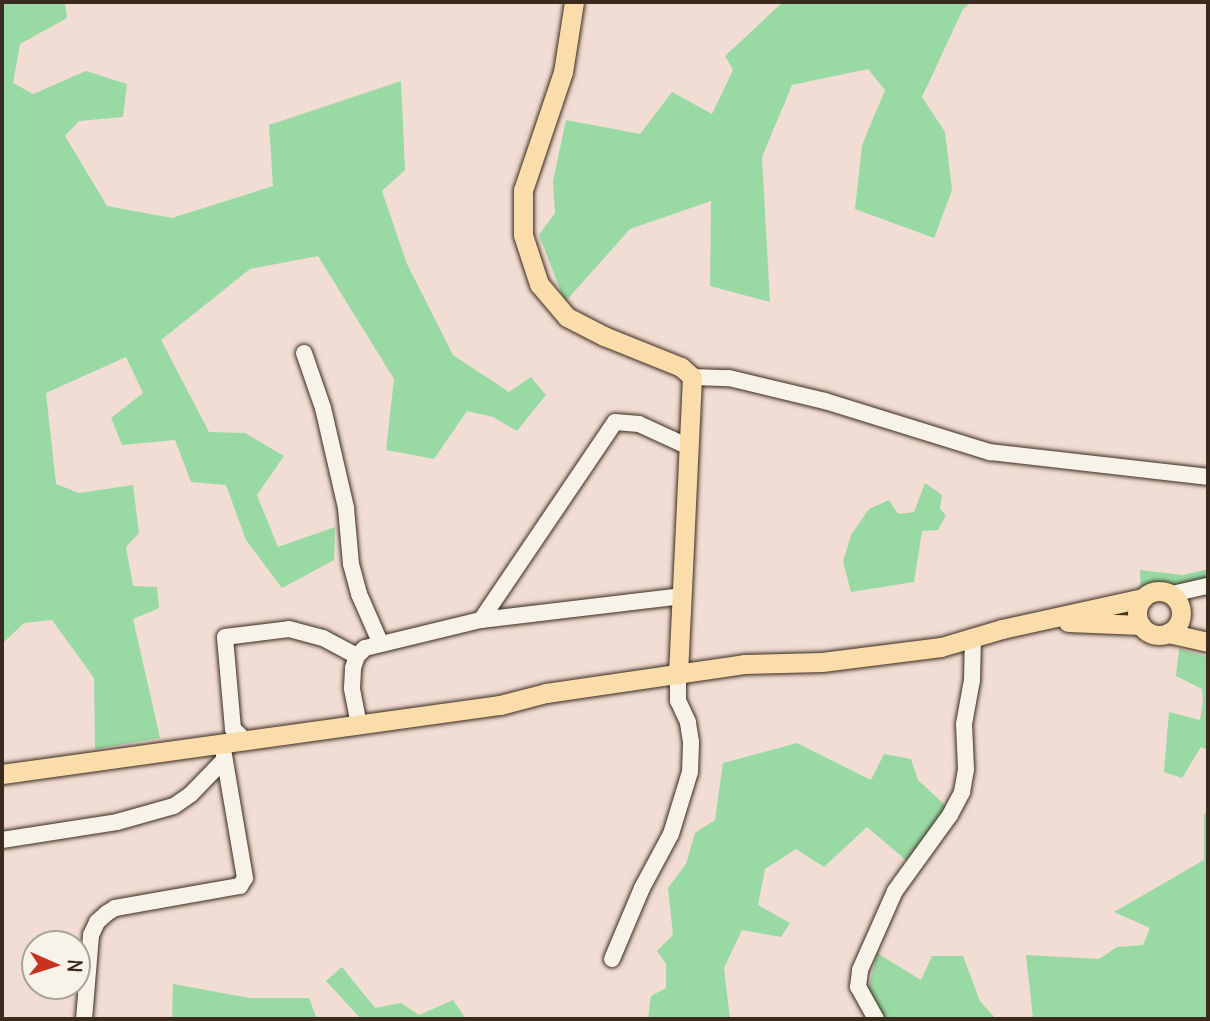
<!DOCTYPE html>
<html>
<head>
<meta charset="utf-8">
<style>
  body { margin:0 }
  #map { position:relative; width:1210px; height:1021px; overflow:hidden; background:#f1ddd3; font-family:Delius,sans-serif }
  div>[style] { position:absolute }
  [style*='--x'] { left:calc(var(--x)*1px); top:calc(var(--y)*1px); width:calc(var(--w)*1px); rotate:calc(var(--a)*1deg) }
  .green>* { inset:0; background:#99daa4 }
  .roads { filter:drop-shadow(0 0 2px #3b2a1e) drop-shadow(0 0 2px #3b2a1e) }
  .minor>* { height:16px; margin:-8px; padding:0 8px; transform-origin:8px; border-radius:8px; background:#f7f3e8 }
  .major>* { height:19px; margin:-9.5px; padding:0 9.5px; transform-origin:9.5px; border-radius:9.5px; background:#faddab }
  .major>.ring { margin:-9.5px; padding:0; box-sizing:content-box; background:none; border:19px solid #faddab; border-radius:50% }
  span { translate:-50% -50%; white-space:nowrap; text-align:center; line-height:1.15; -webkit-text-stroke:6px #f7f3e8; paint-order:stroke }
  .frame { position:absolute; inset:0; border:4px solid #3b2a1e; pointer-events:none }
  .north { position:absolute; left:21px; top:930px; width:70px; height:70px; box-sizing:border-box; background:#f7f3e8; border:2px solid #aca397; border-radius:50%; rotate:93deg; font-size:19px; font-weight:700; line-height:28px; text-align:center; color:#3b2a1e }
  .north::after { content:''; display:block; margin:auto; width:24px; height:32px; background:#c8321e; clip-path:polygon(50% 0,100% 100%,50% 72%,0 100%) }
</style>
</head>
<body>
<div id="map">
  <div class="green">
    <div style="clip-path:polygon(2px 2px,65px 2px,67px 18px,20px 44px,13px 83px,33px 94px,86px 71px,127px 84px,123px 117px,79px 121px,65px 136px,107px 206px,172px 218px,273px 186px,269px 125px,401px 81px,405px 170px,382px 191px,407px 264px,453px 355px,509px 392px,531px 377px,546px 395px,517px 431px,493px 417px,467px 411px,434px 459px,386px 450px,394px 379px,318px 256px,250px 269px,161px 340px,209px 432px,245px 433px,284px 456px,257px 495px,278px 547px,335px 527px,334px 560px,282px 588px,246px 540px,226px 485px,191px 482px,175px 440px,122px 445px,111px 418px,143px 393px,126px 357px,46px 393px,56px 484px,79px 493px,133px 485px,139px 533px,126px 547px,133px 586px,157px 587px,159px 608px,133px 619px,160px 738px,95px 749px,94px 678px,52px 620px,24px 623px,2px 644px)"></div>
    <div style="clip-path:polygon(783px 2px,972px 2px,963px 9px,922px 97px,945px 132px,952px 190px,934px 238px,855px 209px,862px 145px,885px 90px,868px 69px,792px 85px,762px 157px,770px 302px,710px 286px,711px 201px,630px 229px,565px 302px,539px 235px,555px 213px,553px 181px,566px 120px,640px 134px,672px 92px,712px 114px,733px 70px,725px 56px)"></div>
    <div style="clip-path:polygon(925px 483px,942px 495px,940px 509px,946px 515px,938px 530px,922px 531px,914px 582px,851px 592px,843px 562px,851px 535px,869px 509px,889px 500px,898px 514px,914px 512px)"></div>
    <div style="clip-path:polygon(1208px 569px,1208px 582px,1141px 599px,1140px 570px,1183px 575px)"></div>
    <div style="clip-path:polygon(1179px 649px,1208px 657px,1208px 750px,1201px 747px,1182px 778px,1164px 772px,1169px 712px,1200px 720px,1203px 702px,1202px 689px,1176px 676px)"></div>
    <div style="clip-path:polygon(797px 743px,871px 780px,884px 754px,911px 759px,918px 780px,948px 808px,907px 861px,867px 827px,824px 867px,796px 849px,765px 869px,758px 905px,790px 923px,781px 937px,742px 930px,724px 968px,730px 1019px,648px 1019px,651px 996px,666px 988px,666px 964px,657px 951px,673px 935px,668px 888px,686px 864px,695px 833px,715px 820px,723px 763px)"></div>
    <div style="clip-path:polygon(1208px 812px,1208px 1019px,1033px 1019px,1026px 955px,1099px 959px,1117px 947px,1143px 945px,1150px 928px,1114px 912px,1204px 860px,1204px 814px)"></div>
    <div style="clip-path:polygon(877px 953px,921px 980px,932px 956px,963px 956px,980px 1001px,996px 1019px,885px 1019px,868px 992px)"></div>
    <div style="clip-path:polygon(342px 967px,375px 1008px,401px 1003px,419px 1015px,453px 1000px,466px 1019px,361px 1019px,326px 981px)"></div>
    <div style="clip-path:polygon(173px 984px,250px 998px,309px 998px,317px 1019px,172px 1019px)"></div>
  </div>
  <div class="roads">
    <div class="minor">
      <div style="--x:304;--y:353;--w:58;--a:70.9"></div>
      <div style="--x:323;--y:408;--w:103;--a:77"></div>
      <div style="--x:346;--y:508;--w:56;--a:84.9"></div>
      <div style="--x:351;--y:564;--w:31;--a:75"></div>
      <div style="--x:359;--y:594;--w:52;--a:66.4"></div>
      <div style="--x:692;--y:377;--w:37;--a:2"></div>
      <div style="--x:729;--y:378;--w:99;--a:13.5"></div>
      <div style="--x:825;--y:401;--w:173;--a:17.2"></div>
      <div style="--x:990;--y:452;--w:219;--a:6.5"></div>
      <div style="--x:1172;--y:594;--w:37;--a:-13"></div>
      <div style="--x:481;--y:620;--w:239;--a:-55.9"></div>
      <div style="--x:615;--y:422;--w:24;--a:5"></div>
      <div style="--x:639;--y:424;--w:55;--a:24.7"></div>
      <div style="--x:359;--y:725;--w:38;--a:-101"></div>
      <div style="--x:352;--y:688;--w:20;--a:-87"></div>
      <div style="--x:353;--y:668;--w:13;--a:-72"></div>
      <div style="--x:357;--y:656;--w:11;--a:-45"></div>
      <div style="--x:365;--y:648;--w:119;--a:-13.6"></div>
      <div style="--x:481;--y:620;--w:201;--a:-6.8"></div>
      <div style="--x:246;--y:741;--w:18;--a:-137"></div>
      <div style="--x:233;--y:729;--w:92;--a:-95"></div>
      <div style="--x:225;--y:637;--w:64;--a:-7.1"></div>
      <div style="--x:289;--y:629;--w:35;--a:15"></div>
      <div style="--x:323;--y:638;--w:38;--a:28"></div>
      <div style="--x:2;--y:840;--w:116;--a:-8.9"></div>
      <div style="--x:117;--y:822;--w:59;--a:-15.7"></div>
      <div style="--x:174;--y:806;--w:21;--a:-35"></div>
      <div style="--x:191;--y:794;--w:47;--a:-45.9"></div>
      <div style="--x:612;--y:959;--w:77;--a:-67.1"></div>
      <div style="--x:642;--y:888;--w:61;--a:-61.8"></div>
      <div style="--x:671;--y:834;--w:65;--a:-73"></div>
      <div style="--x:690;--y:772;--w:30;--a:-88"></div>
      <div style="--x:691;--y:742;--w:20;--a:-99"></div>
      <div style="--x:688;--y:722;--w:23;--a:-115"></div>
      <div style="--x:678;--y:701;--w:26;--a:-90"></div>
      <div style="--x:84;--y:1019;--w:84;--a:-85.2"></div>
      <div style="--x:91;--y:935;--w:14;--a:-65"></div>
      <div style="--x:97;--y:922;--w:13;--a:-42"></div>
      <div style="--x:107;--y:913;--w:9;--a:-32"></div>
      <div style="--x:115;--y:908;--w:127;--a:-10"></div>
      <div style="--x:240;--y:886;--w:9;--a:-58"></div>
      <div style="--x:245;--y:878;--w:136;--a:-99.7"></div>
      <div style="--x:876;--y:1019;--w:37;--a:-119"></div>
      <div style="--x:858;--y:987;--w:17;--a:-83"></div>
      <div style="--x:860;--y:970;--w:86;--a:-66.1"></div>
      <div style="--x:895;--y:891;--w:94;--a:-54.1"></div>
      <div style="--x:950;--y:815;--w:26;--a:-62"></div>
      <div style="--x:962;--y:792;--w:23;--a:-80"></div>
      <div style="--x:966;--y:769;--w:45;--a:-92.5"></div>
      <div style="--x:964;--y:724;--w:45;--a:-79.7"></div>
      <div style="--x:972;--y:680;--w:43;--a:-88.7"></div>
    </div>
    <div class="major">
      <div style="--x:574;--y:2;--w:71;--a:98.9"></div>
      <div style="--x:563;--y:72;--w:125;--a:108.7"></div>
      <div style="--x:523;--y:190;--w:45;--a:90"></div>
      <div style="--x:523;--y:235;--w:52;--a:71.9"></div>
      <div style="--x:539;--y:284;--w:43;--a:49.7"></div>
      <div style="--x:567;--y:317;--w:42;--a:27.2"></div>
      <div style="--x:604;--y:336;--w:83;--a:21.9"></div>
      <div style="--x:681;--y:367;--w:15;--a:42"></div>
      <div style="--x:692;--y:377;--w:298;--a:92.7"></div>
      <div class="ring" style="left:1137px;top:591px;width:25px;height:25px"></div>
      <div style="--x:1068;--y:622;--w:73;--a:2.4"></div>
      <div style="--x:1168;--y:633;--w:41;--a:12.7"></div>
      <div style="--x:2;--y:774;--w:503;--a:-7.89"></div>
      <div style="--x:500;--y:705;--w:48;--a:-14.6"></div>
      <div style="--x:546;--y:693;--w:200;--a:-8.3"></div>
      <div style="--x:744;--y:664;--w:78;--a:-1.5"></div>
      <div style="--x:822;--y:662;--w:120;--a:-7.2"></div>
      <div style="--x:941;--y:647;--w:64;--a:-16.4"></div>
      <div style="--x:1002;--y:629;--w:144;--a:-12.4"></div>
    </div>
  </div>
  <div class="frame"></div>
  <div class="north">N</div>
</div>
</body>
</html>
